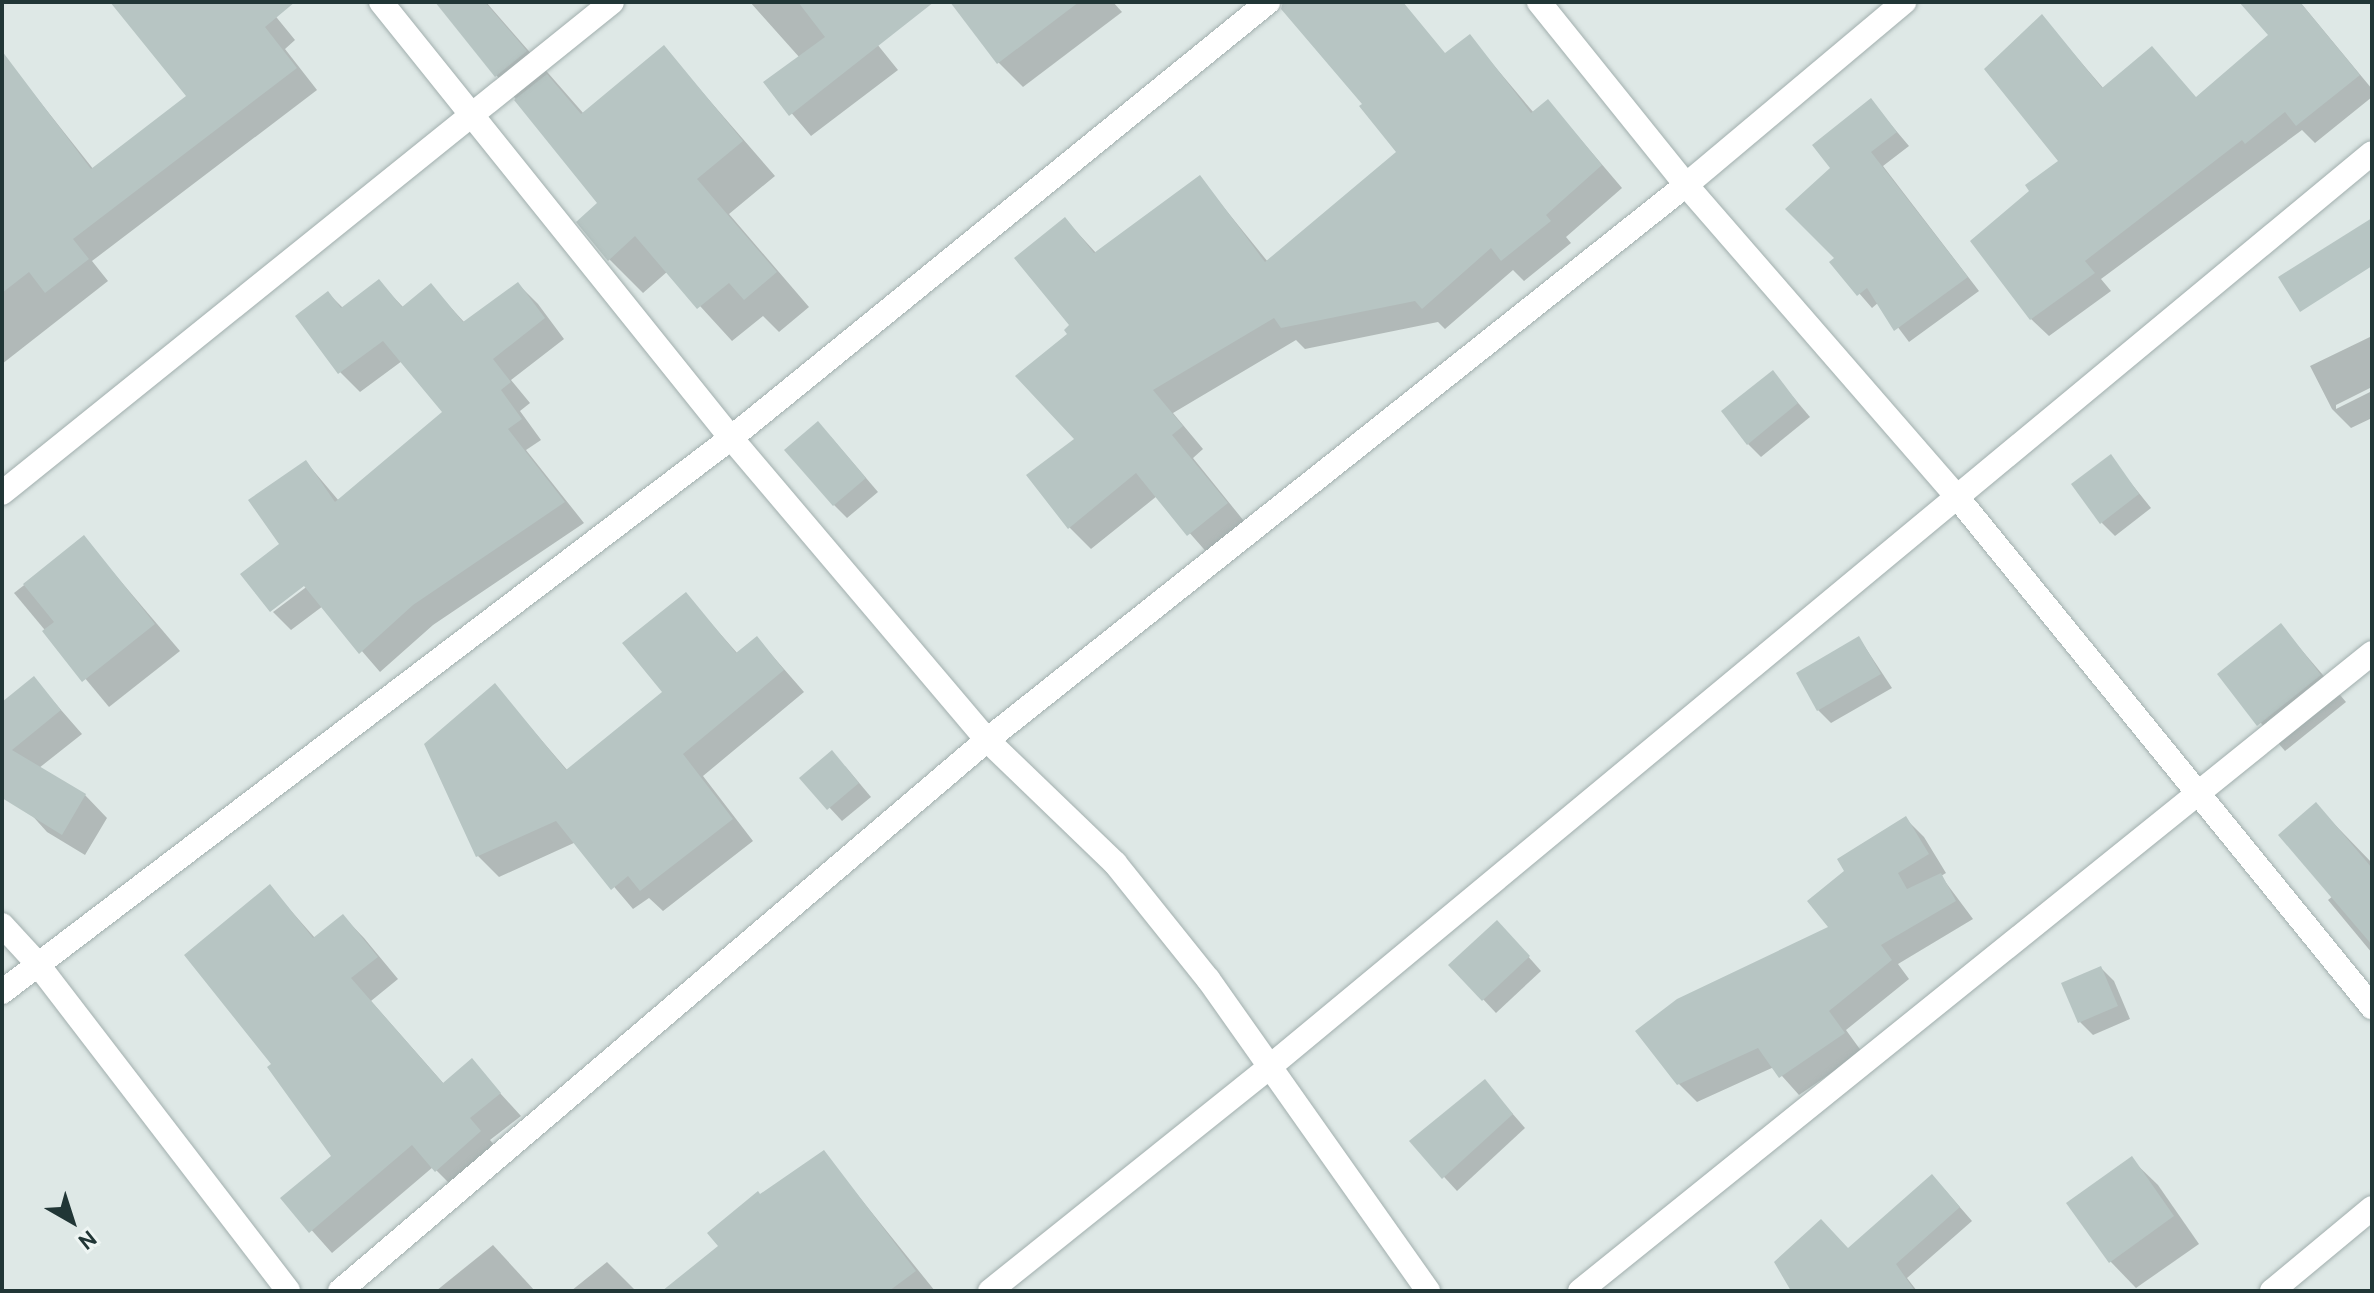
<!DOCTYPE html>
<html>
<head>
<meta charset="utf-8">
<style>
  body { margin:0 }
  #map { position:relative; width:2374px; height:1293px; overflow:hidden; background:#dee8e6; font-family:Cabin,sans-serif }
  div>[style] { position:absolute }
  [style*='--x'] { left:calc(var(--x)*1px); top:calc(var(--y)*1px); width:calc(var(--w)*1px); rotate:calc(var(--a)*1deg) }
  .shadow>* { inset:0; background:#0003 }
  .building>* { inset:0; background:#b7c5c3 }
  .roads { filter:drop-shadow(0 0 2px #a2afae) drop-shadow(0 0 2px #a2afae) }
  .minor>* { height:24px; margin:-12px; padding:0 12px; transform-origin:12px; border-radius:12px; background:#fff }
  span { translate:-50% -50%; white-space:nowrap; text-align:center; line-height:1.15; -webkit-text-stroke:6px #eef5f3; paint-order:stroke }
  .frame { position:absolute; inset:0; border:4px solid #213636; pointer-events:none }
  .north { position:absolute; left:32px; top:1181px; width:80px; height:80px; -webkit-text-stroke:6px #eef5f3; paint-order:stroke; rotate:141deg; font-size:22px; font-weight:700; line-height:32px; text-align:center; color:#213636 }
  .north::after { content:''; display:block; margin:auto; width:28px; height:36px; background:#213636; clip-path:polygon(50% 0,100% 100%,50% 72%,0 100%) }
</style>
</head>
<body>
<div id="map">
  <div class="shadow">
    <div style="clip-path:polygon(145px 2px,264px 2px,295px 40px,285px 49px,317px 90px,92px 261px,108px 281px,2px 364px,2px 54px,94px 170px,189px 96px)"></div>
    <div style="clip-path:polygon(437px 2px,486px 2px,584px 114px,664px 48px,775px 176px,729px 214px,809px 307px,779px 332px,763px 316px,732px 341px,668px 271px,643px 293px,609px 259px,600px 203px)"></div>
    <div style="clip-path:polygon(750px 2px,843px 2px,898px 70px,811px 136px,766px 83px,800px 58px)"></div>
    <div style="clip-path:polygon(960px 2px,1113px 2px,1122px 12px,1023px 87px,998px 62px)"></div>
    <div style="clip-path:polygon(1315px 2px,1383px 2px,1446px 55px,1470px 37px,1534px 113px,1548px 101px,1622px 188px,1566px 237px,1571px 243px,1524px 281px,1513px 270px,1445px 329px,1438px 322px,1305px 349px,1296px 340px,1173px 413px,1203px 449px,1193px 458px,1248px 526px,1210px 556px,1157px 496px,1091px 549px,1069px 527px,1077px 439px,1065px 219px,1097px 254px,1200px 178px,1268px 262px,1399px 153px,1365px 104px)"></div>
    <div style="clip-path:polygon(2242px 2px,2300px 2px,2372px 89px,2372px 97px,2315px 143px,2302px 130px,2101px 279px,2111px 291px,2049px 336px,2031px 319px,2032px 191px,2061px 161px,2042px 17px,2104px 89px,2197px 98px,2271px 36px)"></div>
    <div style="clip-path:polygon(1871px 101px,1909px 146px,1883px 166px,1979px 291px,1909px 342px,1879px 302px,1872px 308px,1832px 262px,1837px 258px,1832px 168px)"></div>
    <div style="clip-path:polygon(379px 282px,404px 308px,431px 286px,465px 323px,518px 284px,538px 304px,564px 339px,511px 380px,530px 403px,520px 411px,541px 440px,526px 450px,584px 523px,433px 625px,380px 672px,323px 606px,291px 630px,273px 612px,313px 582px,282px 544px,306px 462px,339px 501px,445px 412px,402px 361px,360px 392px,340px 372px,328px 293px,343px 308px)"></div>
    <div style="clip-path:polygon(2372px 336px,2372px 387px,2336px 405px,2336px 409px,2372px 391px,2372px 418px,2351px 428px,2332px 409px,2310px 366px)"></div>
    <div style="clip-path:polygon(1773px 373px,1810px 417px,1761px 457px,1748px 444px)"></div>
    <div style="clip-path:polygon(831px 437px,878px 492px,847px 518px,834px 505px)"></div>
    <div style="clip-path:polygon(2110px 457px,2151px 508px,2115px 536px,2102px 523px)"></div>
    <div style="clip-path:polygon(84px 538px,180px 651px,109px 707px,14px 593px)"></div>
    <div style="clip-path:polygon(686px 595px,738px 654px,757px 638px,804px 692px,703px 776px,753px 841px,663px 911px,649px 898px,633px 909px,576px 842px,499px 877px,478px 856px,495px 686px,568px 771px,665px 693px)"></div>
    <div style="clip-path:polygon(2281px 626px,2346px 702px,2285px 751px,2219px 674px)"></div>
    <div style="clip-path:polygon(1859px 638px,1892px 688px,1831px 723px,1818px 710px)"></div>
    <div style="clip-path:polygon(34px 679px,82px 734px,39px 768px,85px 795px,107px 818px,85px 855px,47px 832px,2px 782px,2px 705px)"></div>
    <div style="clip-path:polygon(845px 766px,871px 797px,842px 821px,802px 778px)"></div>
    <div style="clip-path:polygon(2315px 804px,2372px 863px,2372px 953px,2328px 900px,2333px 896px)"></div>
    <div style="clip-path:polygon(1906px 819px,1924px 837px,1946px 873px,1941px 876px,1973px 919px,1898px 964px,1909px 979px,1846px 1030px,1862px 1052px,1799px 1095px,1774px 1067px,1697px 1102px,1678px 1083px,1831px 928px)"></div>
    <div style="clip-path:polygon(270px 887px,315px 938px,343px 916px,364px 938px,398px 979px,371px 1001px,444px 1084px,471px 1061px,521px 1116px,490px 1140px,502px 1154px,458px 1192px,433px 1167px,332px 1253px,283px 1198px,333px 1156px,274px 1065px)"></div>
    <div style="clip-path:polygon(1510px 936px,1541px 971px,1496px 1013px,1451px 965px)"></div>
    <div style="clip-path:polygon(2101px 968px,2114px 981px,2130px 1019px,2093px 1035px,2080px 1022px)"></div>
    <div style="clip-path:polygon(1485px 1082px,1525px 1128px,1457px 1191px,1411px 1141px)"></div>
    <div style="clip-path:polygon(823px 1152px,935px 1291px,665px 1291px,720px 1246px,760px 1197px)"></div>
    <div style="clip-path:polygon(2131px 1159px,2158px 1185px,2199px 1244px,2136px 1288px,2110px 1261px)"></div>
    <div style="clip-path:polygon(1945px 1190px,1972px 1221px,1907px 1278px,1917px 1291px,1793px 1291px)"></div>
    <div style="clip-path:polygon(493px 1245px,535px 1291px,436px 1291px)"></div>
    <div style="clip-path:polygon(607px 1262px,636px 1291px,571px 1291px)"></div>
  </div>
  <div class="building">
    <div style="clip-path:polygon(110px 2px,295px 2px,265px 27px,297px 68px,73px 239px,89px 259px,45px 293px,29px 272px,2px 293px,2px 51px,91px 169px,186px 96px)"></div>
    <div style="clip-path:polygon(435px 2px,485px 2px,527px 51px,495px 77px)"></div>
    <div style="clip-path:polygon(798px 2px,934px 2px,789px 116px,763px 82px,825px 37px)"></div>
    <div style="clip-path:polygon(950px 2px,1079px 2px,997px 64px)"></div>
    <div style="clip-path:polygon(1283px 2px,1403px 2px,1445px 53px,1470px 34px,1531px 113px,1548px 99px,1602px 165px,1546px 215px,1551px 221px,1501px 261px,1491px 248px,1422px 309px,1415px 301px,1281px 328px,1274px 318px,1153px 390px,1183px 426px,1172px 435px,1228px 503px,1187px 536px,1136px 473px,1068px 529px,1026px 475px,1074px 439px,1015px 376px,1067px 334px,1064px 330px,1069px 325px,1014px 258px,1065px 217px,1094px 253px,1200px 175px,1265px 262px,1396px 152px,1359px 106px,1362px 104px,1281px 9px)"></div>
    <div style="clip-path:polygon(2239px 2px,2300px 2px,2360px 75px,2296px 126px,2285px 112px,2245px 144px,2242px 140px,2085px 261px,2095px 273px,2030px 320px,1970px 241px,2029px 191px,2025px 185px,2058px 161px,1984px 69px,2042px 14px,2102px 88px,2152px 46px,2196px 97px,2268px 35px)"></div>
    <div style="clip-path:polygon(664px 45px,743px 141px,697px 179px,777px 272px,744px 300px,729px 283px,697px 309px,635px 236px,608px 261px,576px 222px,597px 203px,514px 100px,547px 74px,581px 114px)"></div>
    <div style="clip-path:polygon(1871px 98px,1897px 132px,1871px 152px,1968px 277px,1894px 331px,1867px 288px,1857px 296px,1829px 262px,1834px 258px,1785px 209px,1830px 168px,1812px 145px)"></div>
    <div style="clip-path:polygon(2372px 218px,2372px 266px,2300px 312px,2278px 277px)"></div>
    <div style="clip-path:polygon(379px 279px,402px 307px,431px 283px,463px 322px,518px 282px,545px 318px,493px 359px,511px 382px,501px 390px,522px 419px,508px 429px,565px 502px,413px 605px,359px 654px,304px 586px,270px 612px,240px 574px,279px 544px,248px 500px,306px 460px,335px 502px,442px 412px,383px 341px,338px 374px,295px 316px,328px 291px,341px 308px)"></div>
    <div style="clip-path:polygon(1773px 370px,1798px 403px,1747px 445px,1721px 411px)"></div>
    <div style="clip-path:polygon(818px 421px,866px 478px,833px 506px,784px 450px)"></div>
    <div style="clip-path:polygon(2111px 454px,2139px 494px,2100px 524px,2071px 484px)"></div>
    <div style="clip-path:polygon(84px 535px,155px 624px,82px 682px,42px 631px,54px 622px,23px 584px)"></div>
    <div style="clip-path:polygon(686px 592px,736px 653px,757px 636px,784px 670px,683px 754px,733px 819px,640px 891px,628px 876px,611px 890px,556px 821px,476px 857px,424px 744px,495px 683px,566px 770px,662px 692px,622px 643px)"></div>
    <div style="clip-path:polygon(2281px 623px,2321px 675px,2257px 726px,2217px 674px)"></div>
    <div style="clip-path:polygon(1859px 636px,1881px 674px,1817px 711px,1796px 673px)"></div>
    <div style="clip-path:polygon(34px 676px,61px 710px,12px 750px,86px 794px,62px 835px,2px 798px,2px 702px)"></div>
    <div style="clip-path:polygon(832px 750px,859px 783px,827px 810px,799px 778px)"></div>
    <div style="clip-path:polygon(2316px 802px,2372px 868px,2372px 945px,2278px 835px)"></div>
    <div style="clip-path:polygon(1906px 816px,1929px 854px,1898px 873px,1907px 889px,1941px 873px,1956px 901px,1881px 945px,1892px 960px,1829px 1011px,1845px 1033px,1779px 1078px,1758px 1048px,1677px 1085px,1635px 1031px,1677px 999px,1828px 927px,1807px 901px,1844px 871px,1837px 859px)"></div>
    <div style="clip-path:polygon(270px 884px,313px 938px,343px 914px,378px 957px,351px 978px,443px 1083px,472px 1058px,501px 1093px,470px 1118px,481px 1131px,435px 1172px,412px 1145px,309px 1233px,280px 1198px,331px 1156px,267px 1067px,271px 1064px,184px 955px)"></div>
    <div style="clip-path:polygon(1497px 920px,1530px 956px,1482px 1001px,1448px 965px)"></div>
    <div style="clip-path:polygon(2101px 966px,2118px 1006px,2078px 1023px,2061px 983px)"></div>
    <div style="clip-path:polygon(1485px 1079px,1513px 1114px,1442px 1179px,1409px 1141px)"></div>
    <div style="clip-path:polygon(824px 1150px,916px 1271px,889px 1291px,662px 1291px,718px 1246px,707px 1233px,758px 1191px,760px 1194px)"></div>
    <div style="clip-path:polygon(2132px 1156px,2174px 1216px,2109px 1263px,2066px 1203px)"></div>
    <div style="clip-path:polygon(1932px 1174px,1960px 1207px,1896px 1264px,1915px 1291px,1791px 1291px,1774px 1262px,1821px 1219px,1848px 1248px)"></div>
  </div>
  <div class="roads">
    <div class="minor">
      <div style="--x:381;--y:2;--w:559;--a:51.24"></div>
      <div style="--x:731;--y:438;--w:396;--a:49.7"></div>
      <div style="--x:987;--y:740;--w:178;--a:43.9"></div>
      <div style="--x:1115;--y:863;--w:149;--a:51.3"></div>
      <div style="--x:1208;--y:979;--w:382;--a:54.8"></div>
      <div style="--x:1539;--y:2;--w:235;--a:51.2"></div>
      <div style="--x:1686;--y:185;--w:413;--a:49"></div>
      <div style="--x:1957;--y:497;--w:658;--a:50.86"></div>
      <div style="--x:2;--y:493;--w:783;--a:-38.83"></div>
      <div style="--x:2;--y:925;--w:50;--a:47.4"></div>
      <div style="--x:36;--y:962;--w:414;--a:52.5"></div>
      <div style="--x:2;--y:992;--w:916;--a:-37.23"></div>
      <div style="--x:731;--y:438;--w:692;--a:-39.07"></div>
      <div style="--x:340;--y:1291;--w:850;--a:-40.42"></div>
      <div style="--x:987;--y:740;--w:893;--a:-38.45"></div>
      <div style="--x:1686;--y:185;--w:285;--a:-40"></div>
      <div style="--x:990;--y:1291;--w:355;--a:-38.7"></div>
      <div style="--x:1267;--y:1069;--w:1435;--a:-39.66"></div>
      <div style="--x:1580;--y:1291;--w:1017;--a:-38.85"></div>
      <div style="--x:2272;--y:1291;--w:130;--a:-39.7"></div>
    </div>
  </div>
  <div class="frame"></div>
  <div class="north">N</div>
</div>
</body>
</html>
